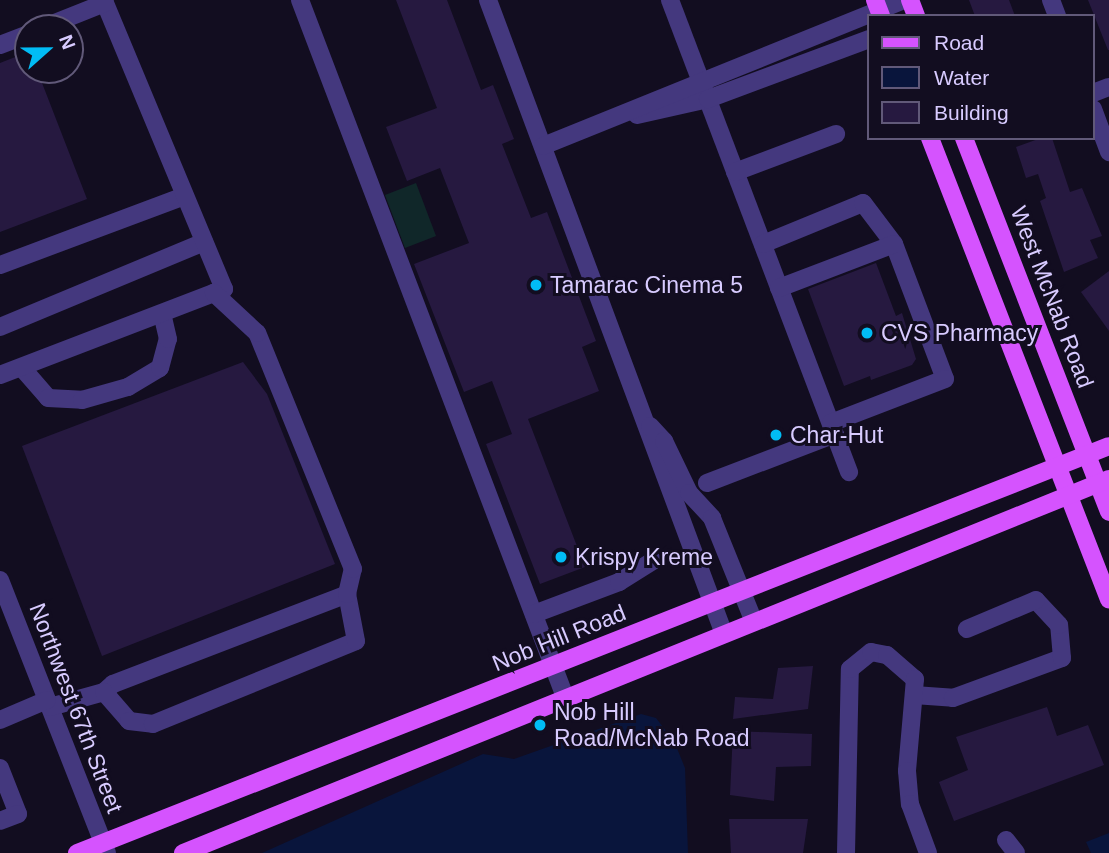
<!DOCTYPE html>
<html>
<head>
<meta charset="utf-8">
<style>
  body { margin:0 }
  #map { position:relative; width:1109px; height:853px; overflow:hidden; background:#120d20; font-family:Helvetica,sans-serif }
  div>[style] { position:absolute }
  [style*='--x'] { left:calc(var(--x)*1px); top:calc(var(--y)*1px); width:calc(var(--w)*1px); rotate:calc(var(--a)*1deg) }
  .green>* { inset:0; background:#102729 }
  .water>* { inset:0; background:#09153c }
  .building>* { inset:0; background:#261940 }
  .minor>* { height:18px; margin:-9px; padding:0 9px; transform-origin:9px; border-radius:9px; background:#44387e }
  .major>* { height:18px; margin:-9px; padding:0 9px; transform-origin:9px; border-radius:9px; background:#d553fe }
  .dots>* { width:19px; height:19px; translate:-50% -50%; box-sizing:border-box; border:4px solid #120d20; border-radius:50% }
  span { translate:-50% -50%; white-space:nowrap; text-align:center; line-height:1.15; -webkit-text-stroke:6px #120d20; paint-order:stroke }
  .poi-label { font-size:23px; color:#d8cbff }
  .left { translate:0 -50%; text-align:left }
  .street-label { font-size:23px; color:#d8cbff }
  .legend { position:absolute; left:867px; top:14px; width:228px; height:126px; box-sizing:border-box; background:#120d20; border:2px solid #615979; margin:0; padding:9px 12px; list-style:none; font-size:21px; color:#d8cbff }
  .legend li { display:flex; align-items:center; gap:14px; height:35px }
  .legend b { width:35px; border:2px solid #615979 }
  .north { position:absolute; left:14px; top:14px; width:70px; height:70px; box-sizing:border-box; background:#120d20; border:2px solid #615979; border-radius:50%; rotate:69deg; font-size:19px; font-weight:700; line-height:28px; text-align:center; color:#d8cbff }
  .north::after { content:''; display:block; margin:auto; width:24px; height:32px; background:#01bcf5; clip-path:polygon(50% 0,100% 100%,50% 72%,0 100%) }
</style>
</head>
<body>
<div id="map">
  <div class="green">
    <div style="clip-path:polygon(416px 183px,436px 236px,405px 248px,385px 195px)"></div>
  </div>
  <div class="water">
    <div style="clip-path:polygon(641px 714px,656px 718px,674px 741px,685px 768px,688px 853px,262px 853px,483px 754px,514px 759px)"></div>
    <div style="clip-path:polygon(1109px 833px,1109px 853px,1091px 853px,1086px 842px)"></div>
  </div>
  <div class="building">
    <div style="clip-path:polygon(396px 0,447px 0,481px 90px,493px 85px,514px 139px,502px 144px,531px 218px,547px 212px,596px 341px,582px 347px,599px 391px,528px 419px,585px 567px,540px 584px,486px 444px,512px 434px,492px 381px,464px 392px,414px 264px,469px 243px,440px 168px,407px 181px,386px 127px,437px 108px)"></div>
    <div style="clip-path:polygon(969px 0,1009px 0,1015px 16px,975px 16px)"></div>
    <div style="clip-path:polygon(1088px 0,1109px 0,1109px 50px,1108px 50px)"></div>
    <div style="clip-path:polygon(28px 52px,28px 70px,37px 70px,87px 199px,0 232px,0 63px)"></div>
    <div style="clip-path:polygon(1041px 138px,1052px 138px,1070px 192px,1082px 188px,1102px 236px,1090px 240px,1098px 258px,1064px 272px,1040px 201px,1046px 198px,1038px 174px,1026px 178px,1016px 147px)"></div>
    <div style="clip-path:polygon(876px 263px,896px 316px,902px 313px,916px 359px,912px 365px,871px 380px,870px 376px,844px 386px,808px 289px)"></div>
    <div style="clip-path:polygon(1109px 271px,1109px 331px,1081px 292px)"></div>
    <div style="clip-path:polygon(243px 362px,267px 394px,335px 564px,102px 656px,22px 446px)"></div>
    <div style="clip-path:polygon(813px 666px,808px 709px,733px 719px,735px 697px,773px 699px,778px 668px)"></div>
    <div style="clip-path:polygon(1047px 707px,1057px 736px,1088px 725px,1104px 765px,954px 821px,939px 782px,968px 770px,956px 737px)"></div>
    <div style="clip-path:polygon(733px 731px,812px 734px,811px 766px,776px 767px,774px 801px,730px 795px)"></div>
    <div style="clip-path:polygon(729px 819px,808px 819px,803px 853px,731px 853px)"></div>
  </div>
  <div class="minor">
    <div style="--x:300;--y:0;--w:746;--a:69.18"></div>
    <div style="--x:488;--y:0;--w:676;--a:69.58"></div>
    <div style="--x:670;--y:0;--w:505;--a:69.23"></div>
    <div style="--x:1051;--y:0;--w:17;--a:69"></div>
    <div style="--x:0;--y:45;--w:30;--a:-21"></div>
    <div style="--x:1093;--y:93;--w:17;--a:-21"></div>
    <div style="--x:1093;--y:109;--w:46;--a:69.6"></div>
    <div style="--x:637;--y:115;--w:73;--a:-12.7"></div>
    <div style="--x:708;--y:99;--w:172;--a:-20.4"></div>
    <div style="--x:543;--y:146;--w:389;--a:-22"></div>
    <div style="--x:735;--y:172;--w:108;--a:-20.6"></div>
    <div style="--x:763;--y:244;--w:108;--a:-22.3"></div>
    <div style="--x:863;--y:203;--w:51;--a:52.9"></div>
    <div style="--x:894;--y:244;--w:144;--a:69.3"></div>
    <div style="--x:945;--y:379;--w:122;--a:158.9"></div>
    <div style="--x:0;--y:265;--w:197;--a:-20.5"></div>
    <div style="--x:779;--y:288;--w:123;--a:-20.9"></div>
    <div style="--x:0;--y:327;--w:221;--a:-22.6"></div>
    <div style="--x:23;--y:369;--w:38;--a:49"></div>
    <div style="--x:48;--y:398;--w:34;--a:3"></div>
    <div style="--x:82;--y:400;--w:48;--a:-15.8"></div>
    <div style="--x:128;--y:387;--w:37;--a:-31"></div>
    <div style="--x:160;--y:368;--w:30;--a:-75"></div>
    <div style="--x:168;--y:339;--w:26;--a:-103"></div>
    <div style="--x:0;--y:375;--w:240;--a:-21"></div>
    <div style="--x:224;--y:289;--w:310;--a:-112.6"></div>
    <div style="--x:105;--y:3;--w:68;--a:158.4"></div>
    <div style="--x:650;--y:426;--w:21;--a:47"></div>
    <div style="--x:664;--y:441;--w:58;--a:64.3"></div>
    <div style="--x:689;--y:493;--w:34;--a:47"></div>
    <div style="--x:712;--y:518;--w:112;--a:68"></div>
    <div style="--x:707;--y:483;--w:137;--a:-20.9"></div>
    <div style="--x:0;--y:580;--w:293;--a:68.6"></div>
    <div style="--x:534;--y:614;--w:91;--a:-20.6"></div>
    <div style="--x:619;--y:582;--w:40;--a:-32"></div>
    <div style="--x:104;--y:692;--w:12;--a:-42"></div>
    <div style="--x:113;--y:684;--w:251;--a:-21"></div>
    <div style="--x:914;--y:695;--w:39;--a:4"></div>
    <div style="--x:953;--y:698;--w:116;--a:-20.2"></div>
    <div style="--x:1062;--y:658;--w:33;--a:-95"></div>
    <div style="--x:1059;--y:625;--w:34;--a:-133"></div>
    <div style="--x:1036;--y:600;--w:75;--a:157.2"></div>
    <div style="--x:50;--y:707;--w:56;--a:-15.5"></div>
    <div style="--x:104;--y:692;--w:38;--a:49"></div>
    <div style="--x:129;--y:721;--w:24;--a:7"></div>
    <div style="--x:153;--y:724;--w:219;--a:-22.2"></div>
    <div style="--x:356;--y:641;--w:48;--a:-100.8"></div>
    <div style="--x:347;--y:594;--w:26;--a:-77"></div>
    <div style="--x:353;--y:569;--w:255;--a:-112.1"></div>
    <div style="--x:257;--y:333;--w:59;--a:-137.1"></div>
    <div style="--x:0;--y:720;--w:51;--a:-23.1"></div>
    <div style="--x:0;--y:768;--w:49;--a:68.6"></div>
    <div style="--x:18;--y:814;--w:19;--a:159"></div>
    <div style="--x:1006;--y:840;--w:16;--a:52"></div>
    <div style="--x:846;--y:853;--w:184;--a:-88.8"></div>
    <div style="--x:850;--y:669;--w:27;--a:-39"></div>
    <div style="--x:871;--y:652;--w:16;--a:11"></div>
    <div style="--x:887;--y:655;--w:37;--a:41"></div>
    <div style="--x:915;--y:679;--w:92;--a:95"></div>
    <div style="--x:907;--y:771;--w:33;--a:85"></div>
    <div style="--x:910;--y:804;--w:52;--a:69.8"></div>
  </div>
  <div class="major">
    <div style="--x:875;--y:0;--w:17;--a:69"></div>
    <div style="--x:910;--y:0;--w:17;--a:69"></div>
    <div style="--x:930;--y:138;--w:495;--a:68.8"></div>
    <div style="--x:964;--y:138;--w:401;--a:68.8"></div>
    <div style="--x:77;--y:853;--w:1109;--a:-21.52"></div>
    <div style="--x:183;--y:853;--w:999;--a:-21.99"></div>
  </div>
  <div class="dots">
    <div style="left:536px;top:285px;background:#01bcf5"></div>
    <div style="left:867px;top:333px;background:#01bcf5"></div>
    <div style="left:776px;top:435px;background:#01bcf5"></div>
    <div style="left:561px;top:557px;background:#01bcf5"></div>
    <div style="left:540px;top:725px;background:#01bcf5"></div>
  </div>
  <div class="poi-label">
    <span class="left" style="left:550px;top:285px">Tamarac Cinema 5</span>
    <span class="left" style="left:881px;top:333px">CVS Pharmacy</span>
    <span class="left" style="left:790px;top:435px">Char-Hut</span>
    <span class="left" style="left:575px;top:557px">Krispy Kreme</span>
    <span class="left" style="left:554px;top:725px">Nob Hill<br>Road/McNab Road</span>
  </div>
  <div class="street-label">
    <span style="left:1052px;top:297px;rotate:69deg">West McNab Road</span>
    <span style="left:559px;top:638px;rotate:-22deg">Nob Hill Road</span>
    <span style="left:76px;top:708px;rotate:69deg">Northwest 67th Street</span>
  </div>
  <ul class="legend">
  <li><b style="height:9px;background:#d553fe"></b>Road</li>
  <li><b style="height:19px;background:#09153c"></b>Water</li>
  <li><b style="height:19px;background:#261940"></b>Building</li>
  </ul>
  <div class="north">N</div>
</div>
</body>
</html>
